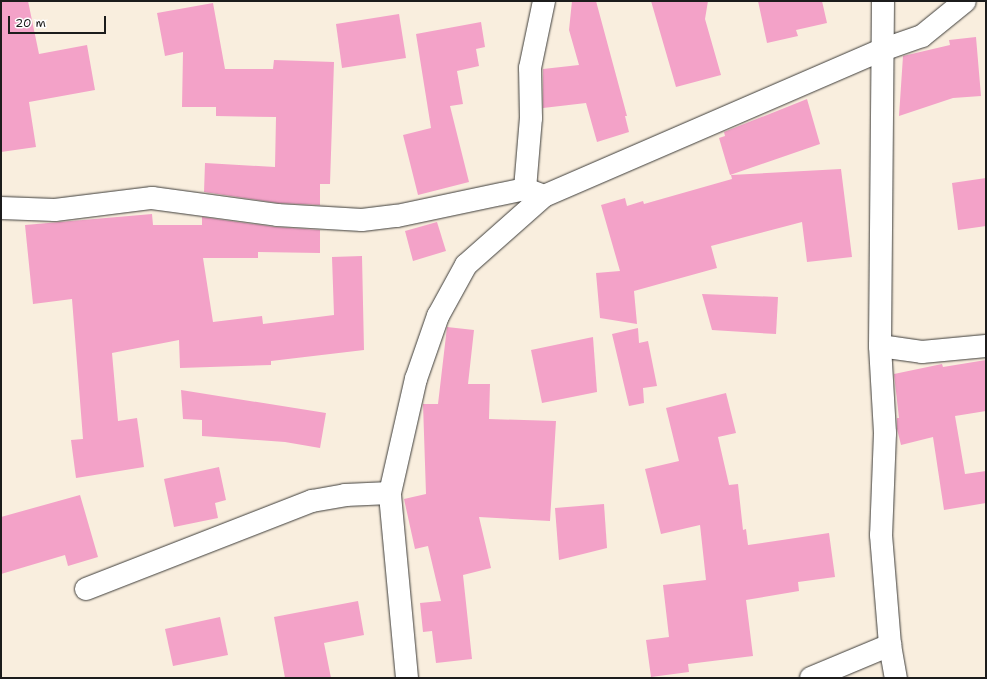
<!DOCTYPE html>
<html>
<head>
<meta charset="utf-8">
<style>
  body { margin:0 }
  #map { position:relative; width:987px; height:679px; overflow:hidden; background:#f9eede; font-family:"Shantell Sans",sans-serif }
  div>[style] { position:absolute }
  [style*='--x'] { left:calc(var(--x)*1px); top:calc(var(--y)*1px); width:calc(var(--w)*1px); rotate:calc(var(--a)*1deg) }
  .building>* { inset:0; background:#f3a2c8 }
  .roads { filter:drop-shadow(0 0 1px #3d3c39) drop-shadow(0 0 1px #3d3c39) }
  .minor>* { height:22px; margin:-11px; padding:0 11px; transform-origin:11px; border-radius:11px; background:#fff }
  span { translate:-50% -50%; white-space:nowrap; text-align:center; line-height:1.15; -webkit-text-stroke:3px #fff; paint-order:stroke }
  .frame { position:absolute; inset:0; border:2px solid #1c1c1c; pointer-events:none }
  .scale { position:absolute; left:8px; top:16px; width:98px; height:18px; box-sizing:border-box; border:2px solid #1c1c1c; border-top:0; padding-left:5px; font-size:12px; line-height:14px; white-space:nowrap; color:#1c1c1c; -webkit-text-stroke:3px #fff; paint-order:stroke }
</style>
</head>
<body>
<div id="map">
  <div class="building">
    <div style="clip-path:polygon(1px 1px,28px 1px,39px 54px,87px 45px,95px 90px,29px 102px,36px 147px,1px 152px)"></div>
    <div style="clip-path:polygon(572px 1px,596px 1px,627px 116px,625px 116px,629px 132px,597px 142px,586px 103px,543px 108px,543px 69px,579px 65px,569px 30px)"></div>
    <div style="clip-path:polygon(651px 1px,708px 1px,705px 19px,721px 75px,676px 87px)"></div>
    <div style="clip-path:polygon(758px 1px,822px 1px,827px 23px,796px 30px,798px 36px,767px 43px)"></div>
    <div style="clip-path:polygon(213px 3px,225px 69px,273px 69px,274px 60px,334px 62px,330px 184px,320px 184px,320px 205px,278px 203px,204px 192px,205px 163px,275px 167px,276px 117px,216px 116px,216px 107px,182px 107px,183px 52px,165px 56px,157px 13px)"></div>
    <div style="clip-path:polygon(399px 14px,406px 58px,342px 68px,336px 24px)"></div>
    <div style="clip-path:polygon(481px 22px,485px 47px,476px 49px,479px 66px,457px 71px,463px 104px,450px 106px,469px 182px,418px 195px,403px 135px,431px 128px,416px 34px)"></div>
    <div style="clip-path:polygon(976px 37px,981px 96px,953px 98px,899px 116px,903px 56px,950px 45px,949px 40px)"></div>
    <div style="clip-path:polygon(807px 99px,820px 144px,730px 175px,719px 138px,725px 136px,724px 132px)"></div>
    <div style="clip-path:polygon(841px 169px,852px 257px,807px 262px,802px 222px,711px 246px,717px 268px,634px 291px,637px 324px,600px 318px,596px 273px,620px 271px,601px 205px,625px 198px,627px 206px,643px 201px,644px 204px,732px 179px,731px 175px)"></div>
    <div style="clip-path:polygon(986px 178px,986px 226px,958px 230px,952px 183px)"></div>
    <div style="clip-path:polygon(152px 214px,153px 225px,202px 225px,202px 217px,275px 227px,320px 230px,320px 253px,258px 252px,258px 258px,203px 258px,213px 322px,262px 316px,263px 324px,334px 315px,332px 257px,362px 256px,364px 350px,271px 361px,271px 365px,180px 368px,179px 340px,112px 353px,118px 421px,137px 418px,144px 467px,76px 478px,71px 440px,83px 439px,72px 299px,33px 304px,25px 225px)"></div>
    <div style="clip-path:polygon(437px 222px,446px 251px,413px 261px,405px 231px)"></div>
    <div style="clip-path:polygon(702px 294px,778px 297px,776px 334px,712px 330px)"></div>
    <div style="clip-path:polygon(447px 327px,474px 330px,468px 384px,490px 384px,489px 419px,556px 421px,550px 521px,479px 517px,491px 568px,463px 575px,472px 659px,436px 663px,432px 631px,423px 632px,420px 603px,441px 601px,428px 546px,415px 549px,404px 499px,426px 494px,423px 404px,438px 404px)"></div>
    <div style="clip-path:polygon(638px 328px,639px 343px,648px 341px,657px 386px,643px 388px,644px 403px,629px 406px,612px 334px)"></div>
    <div style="clip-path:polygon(593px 337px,597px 392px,542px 403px,531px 350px)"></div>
    <div style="clip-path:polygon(986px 360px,986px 411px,955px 416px,965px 474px,986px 471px,986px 503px,944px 510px,933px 437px,901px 445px,897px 429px,897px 418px,899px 418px,894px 374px,942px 364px,943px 367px)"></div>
    <div style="clip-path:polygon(181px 390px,326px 413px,320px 448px,285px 442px,202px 436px,202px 420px,183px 419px)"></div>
    <div style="clip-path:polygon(726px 393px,736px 433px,718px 437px,729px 485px,738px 484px,743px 530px,746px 529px,748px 545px,829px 533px,835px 577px,798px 582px,799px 591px,746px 600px,753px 656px,688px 664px,689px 672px,651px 677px,646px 640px,669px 637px,663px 585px,706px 580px,700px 525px,661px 534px,645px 469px,679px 461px,666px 408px)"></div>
    <div style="clip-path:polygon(219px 467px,226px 500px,215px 503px,218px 518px,174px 527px,164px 479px)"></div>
    <div style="clip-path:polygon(80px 495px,98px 557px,68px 566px,65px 555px,1px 574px,1px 517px)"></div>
    <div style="clip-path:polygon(604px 504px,607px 548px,559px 560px,555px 508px)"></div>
    <div style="clip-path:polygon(358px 601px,364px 635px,324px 643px,331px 678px,285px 678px,274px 617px)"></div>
    <div style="clip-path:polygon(220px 617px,228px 655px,173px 666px,165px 629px)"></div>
  </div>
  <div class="roads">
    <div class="minor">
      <div style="--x:883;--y:1;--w:345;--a:90.5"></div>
      <div style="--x:880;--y:346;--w:87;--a:86.7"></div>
      <div style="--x:885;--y:433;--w:102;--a:92.2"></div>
      <div style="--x:881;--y:535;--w:110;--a:85.3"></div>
      <div style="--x:890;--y:645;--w:34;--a:80"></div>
      <div style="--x:539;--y:194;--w:15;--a:-160"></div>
      <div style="--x:525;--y:189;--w:71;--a:-85.2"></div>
      <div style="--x:531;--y:118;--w:50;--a:-91.1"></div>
      <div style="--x:530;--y:68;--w:68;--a:-78.2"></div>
      <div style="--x:1;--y:208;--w:54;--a:2.1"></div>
      <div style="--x:55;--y:210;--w:98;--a:-7.1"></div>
      <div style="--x:152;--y:198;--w:126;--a:7.7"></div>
      <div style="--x:277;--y:215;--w:85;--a:3.4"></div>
      <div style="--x:362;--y:220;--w:35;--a:-7"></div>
      <div style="--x:397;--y:216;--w:131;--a:-11.9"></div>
      <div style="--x:880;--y:346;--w:42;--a:8.1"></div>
      <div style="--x:922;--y:352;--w:64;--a:-5.4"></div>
      <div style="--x:86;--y:589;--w:243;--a:-21.3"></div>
      <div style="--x:312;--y:501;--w:34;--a:-10"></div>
      <div style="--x:345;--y:495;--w:45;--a:-2.5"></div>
      <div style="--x:407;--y:678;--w:186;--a:-95.3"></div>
      <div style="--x:390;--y:493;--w:117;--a:-77.2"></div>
      <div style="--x:416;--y:379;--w:67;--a:-70.8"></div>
      <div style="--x:438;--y:316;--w:58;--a:-61.2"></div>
      <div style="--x:466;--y:265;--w:104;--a:-41.5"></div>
      <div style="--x:544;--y:196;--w:368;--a:-23.4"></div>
      <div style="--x:882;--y:50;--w:42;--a:-19.3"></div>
      <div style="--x:922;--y:36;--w:55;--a:-39.1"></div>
      <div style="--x:811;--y:678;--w:86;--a:-22.7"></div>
    </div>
  </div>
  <div class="frame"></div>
  <div class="scale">20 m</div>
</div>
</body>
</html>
